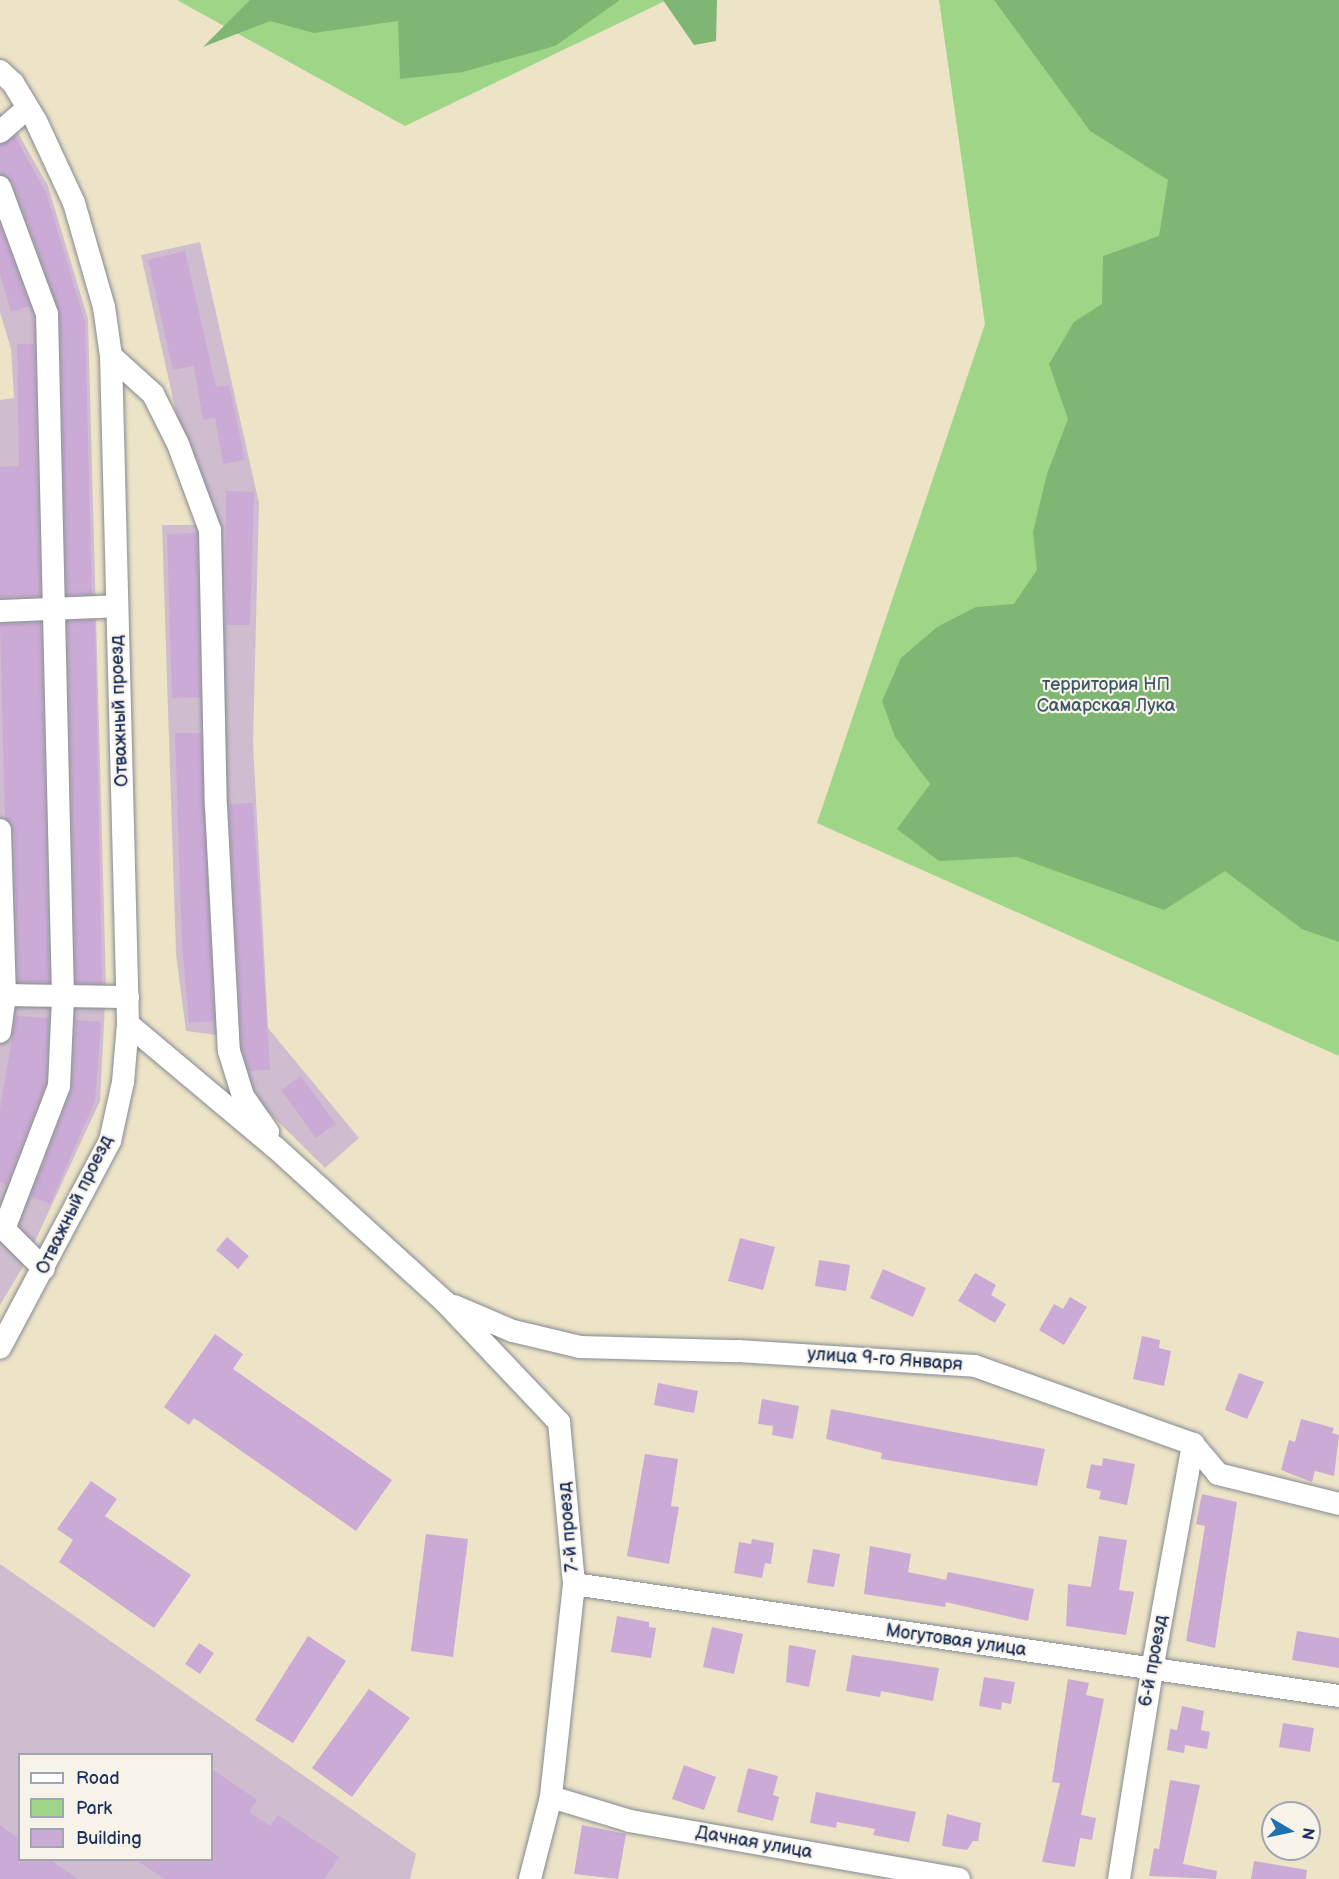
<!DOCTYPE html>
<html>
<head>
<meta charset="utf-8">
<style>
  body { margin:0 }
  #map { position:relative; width:1339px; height:1879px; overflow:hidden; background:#ede4c7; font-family:"Balsamiq Sans",sans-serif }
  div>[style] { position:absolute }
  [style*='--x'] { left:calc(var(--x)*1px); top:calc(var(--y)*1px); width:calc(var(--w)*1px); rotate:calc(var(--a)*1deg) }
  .industrial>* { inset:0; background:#cfbdcf }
  .green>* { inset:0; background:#9fd586 }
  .forest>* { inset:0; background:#7fb673 }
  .building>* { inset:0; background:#cbaad6 }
  .roads { filter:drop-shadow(0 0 2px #848a92) drop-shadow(0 0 2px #848a92) }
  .minor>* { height:22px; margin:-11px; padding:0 11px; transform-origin:11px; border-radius:11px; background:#fff }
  span { translate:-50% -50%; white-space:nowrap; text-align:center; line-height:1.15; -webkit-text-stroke:4.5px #f7f3e8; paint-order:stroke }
  .park-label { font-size:18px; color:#3c5868 }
  .street-label { font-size:18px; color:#1b2f5e }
  .legend { position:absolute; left:18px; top:1753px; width:195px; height:108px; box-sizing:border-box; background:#f7f3e8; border:2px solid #9fa5b1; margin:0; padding:8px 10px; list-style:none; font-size:18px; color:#1b2f5e }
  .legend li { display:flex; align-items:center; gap:12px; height:30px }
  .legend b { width:30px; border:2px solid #9fa5b1 }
  .north { position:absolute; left:1261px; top:1801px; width:60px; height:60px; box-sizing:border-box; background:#f7f3e8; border:2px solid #9fa5b1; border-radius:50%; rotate:99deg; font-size:16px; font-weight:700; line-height:24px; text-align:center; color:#1b2f5e }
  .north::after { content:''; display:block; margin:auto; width:21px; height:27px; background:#1f6fb2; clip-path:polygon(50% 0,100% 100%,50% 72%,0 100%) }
</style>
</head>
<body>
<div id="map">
  <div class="industrial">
    <div style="clip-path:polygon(0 113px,19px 135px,48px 186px,88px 319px,106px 986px,100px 1101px,24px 1265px,0 1305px,0 400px,14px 398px,11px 349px,0 312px)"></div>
    <div style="clip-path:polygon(200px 242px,259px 503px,253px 742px,268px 1028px,359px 1138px,325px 1168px,235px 1079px,225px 1036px,186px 1031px,176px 954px,162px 525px,201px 525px,141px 255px)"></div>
    <div style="clip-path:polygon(evenodd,0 1564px,416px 1854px,410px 1879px,0 1879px,0 1564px,20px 1754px,212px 1754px,212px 1860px,20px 1860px,20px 1754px)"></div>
  </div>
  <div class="green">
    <div style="clip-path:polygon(177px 0,667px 0,405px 126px)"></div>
    <div style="clip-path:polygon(939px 0,1339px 0,1339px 1056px,817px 823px,985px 324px)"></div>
  </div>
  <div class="forest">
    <div style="clip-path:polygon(250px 0,620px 0,555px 46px,463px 72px,400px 79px,398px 21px,314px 33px,270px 21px,203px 47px)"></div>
    <div style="clip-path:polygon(663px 0,717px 0,716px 41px,694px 45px)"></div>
    <div style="clip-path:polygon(994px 0,1339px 0,1339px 942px,1302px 929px,1225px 871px,1164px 910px,1017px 857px,939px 861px,897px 829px,930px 784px,895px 737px,882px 701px,901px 658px,937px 627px,976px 607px,1014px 604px,1037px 570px,1033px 532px,1047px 474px,1068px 419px,1049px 364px,1074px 322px,1102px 304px,1103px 256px,1159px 236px,1168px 180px,1090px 131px)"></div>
  </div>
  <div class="building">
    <div style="clip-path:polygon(15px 136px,47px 195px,85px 322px,92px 594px,67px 595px,60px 314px,13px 182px,0 174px,0 145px)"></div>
    <div style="clip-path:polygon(0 226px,30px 306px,11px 312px,0 274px)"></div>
    <div style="clip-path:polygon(185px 251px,216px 387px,229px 385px,245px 460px,223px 464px,215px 418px,203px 420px,194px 366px,173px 370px,148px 260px)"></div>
    <div style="clip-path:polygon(17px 344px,34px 344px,40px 596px,0 597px,0 467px,19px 466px)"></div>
    <div style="clip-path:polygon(226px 491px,254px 492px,250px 625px,226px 625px)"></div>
    <div style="clip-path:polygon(197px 533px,200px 697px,172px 698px,167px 534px)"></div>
    <div style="clip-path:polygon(95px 620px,102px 983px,76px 983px,68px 622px)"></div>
    <div style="clip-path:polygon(41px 623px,49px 982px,18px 982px,14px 830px,5px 818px,0 624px)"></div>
    <div style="clip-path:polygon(175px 733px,201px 733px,214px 1021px,189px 1023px,182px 944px)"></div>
    <div style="clip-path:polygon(253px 803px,270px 1070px,249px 1071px,242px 1049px,229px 804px)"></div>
    <div style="clip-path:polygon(16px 1016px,49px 1018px,46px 1083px,6px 1185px,0 1182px,0 1109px)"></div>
    <div style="clip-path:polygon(76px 1020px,101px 1022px,95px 1101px,50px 1204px,31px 1196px,72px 1090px)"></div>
    <div style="clip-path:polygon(301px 1076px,336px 1124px,316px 1138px,281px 1090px)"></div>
    <div style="clip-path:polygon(227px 1237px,249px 1256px,238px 1269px,216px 1250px)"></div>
    <div style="clip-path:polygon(740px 1238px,775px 1247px,763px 1290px,728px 1281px)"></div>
    <div style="clip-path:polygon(819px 1260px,850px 1265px,846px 1291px,815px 1286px)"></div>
    <div style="clip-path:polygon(883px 1269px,926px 1288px,913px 1317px,870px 1298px)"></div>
    <div style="clip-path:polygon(975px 1273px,996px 1285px,991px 1295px,1006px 1304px,995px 1323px,958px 1301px)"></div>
    <div style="clip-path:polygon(1070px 1297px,1087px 1307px,1064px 1345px,1039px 1330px,1054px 1304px,1063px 1309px)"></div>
    <div style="clip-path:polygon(215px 1334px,243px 1354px,233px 1369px,392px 1480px,356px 1531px,194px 1418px,189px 1425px,164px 1407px)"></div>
    <div style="clip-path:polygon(1142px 1336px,1160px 1340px,1159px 1348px,1171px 1351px,1164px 1386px,1133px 1379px)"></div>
    <div style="clip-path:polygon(1239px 1373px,1264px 1382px,1247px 1419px,1225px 1410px)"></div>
    <div style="clip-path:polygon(658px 1383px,698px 1391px,694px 1413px,654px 1405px)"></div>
    <div style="clip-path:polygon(762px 1399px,799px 1406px,793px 1439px,772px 1435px,773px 1426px,758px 1424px)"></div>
    <div style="clip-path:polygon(831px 1409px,1045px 1449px,1037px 1486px,881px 1459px,882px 1453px,826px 1439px)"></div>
    <div style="clip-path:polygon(1301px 1419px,1334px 1428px,1332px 1433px,1339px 1435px,1334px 1476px,1315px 1471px,1312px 1482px,1281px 1470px,1289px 1440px,1295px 1442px)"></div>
    <div style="clip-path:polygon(645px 1454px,678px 1459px,671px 1506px,679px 1507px,669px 1564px,627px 1556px)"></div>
    <div style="clip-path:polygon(1103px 1458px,1135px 1464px,1127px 1505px,1099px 1499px,1101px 1491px,1086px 1488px,1091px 1464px,1102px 1466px)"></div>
    <div style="clip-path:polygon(91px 1481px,117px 1499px,105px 1516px,191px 1575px,154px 1628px,59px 1562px,73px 1540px,57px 1529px)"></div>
    <div style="clip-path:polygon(1202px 1494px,1237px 1502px,1215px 1648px,1186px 1641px,1205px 1526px,1196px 1524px)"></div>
    <div style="clip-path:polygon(426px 1534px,468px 1539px,453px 1657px,411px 1651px)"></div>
    <div style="clip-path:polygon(1099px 1536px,1127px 1540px,1119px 1590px,1134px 1592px,1126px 1635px,1066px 1626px,1068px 1584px,1091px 1587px)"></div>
    <div style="clip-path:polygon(752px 1539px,774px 1543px,771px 1564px,765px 1563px,762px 1578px,734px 1573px,739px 1542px,751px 1544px)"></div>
    <div style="clip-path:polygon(870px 1546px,911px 1554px,908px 1572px,946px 1580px,948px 1572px,1034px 1589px,1028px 1621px,946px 1602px,945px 1607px,864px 1594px)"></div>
    <div style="clip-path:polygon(813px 1549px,840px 1554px,834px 1587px,807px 1583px)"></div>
    <div style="clip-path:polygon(617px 1616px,649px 1622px,649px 1627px,656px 1628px,651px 1658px,611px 1652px)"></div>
    <div style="clip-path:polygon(712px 1627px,743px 1634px,734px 1674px,703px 1667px)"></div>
    <div style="clip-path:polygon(1297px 1631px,1339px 1638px,1339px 1668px,1292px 1660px)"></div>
    <div style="clip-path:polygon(308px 1636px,346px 1661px,293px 1743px,255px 1720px)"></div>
    <div style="clip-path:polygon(199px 1643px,214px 1653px,200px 1674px,185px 1664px)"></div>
    <div style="clip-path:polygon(789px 1645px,816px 1650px,809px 1687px,786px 1682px)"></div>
    <div style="clip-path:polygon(852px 1655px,939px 1668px,933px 1701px,881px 1691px,880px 1697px,846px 1691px)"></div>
    <div style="clip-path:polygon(984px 1677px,1015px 1682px,1011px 1704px,1002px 1702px,1001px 1710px,979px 1706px)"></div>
    <div style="clip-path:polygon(1068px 1679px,1089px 1683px,1086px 1695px,1104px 1699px,1081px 1815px,1096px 1818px,1092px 1840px,1080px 1838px,1075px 1867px,1042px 1862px,1060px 1783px,1052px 1782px)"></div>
    <div style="clip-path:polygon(369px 1689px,410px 1718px,352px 1797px,312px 1768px)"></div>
    <div style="clip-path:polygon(1182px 1706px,1204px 1711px,1201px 1730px,1210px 1732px,1207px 1749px,1185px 1745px,1184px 1753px,1167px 1750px,1170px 1729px,1177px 1730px)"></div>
    <div style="clip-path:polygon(1283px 1723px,1314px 1728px,1310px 1752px,1279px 1747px)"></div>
    <div style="clip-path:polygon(684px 1765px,716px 1777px,704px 1810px,672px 1799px)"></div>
    <div style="clip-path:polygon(748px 1768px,778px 1776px,773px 1795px,779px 1797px,773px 1821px,737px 1812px)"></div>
    <div style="clip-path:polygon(212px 1769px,257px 1800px,249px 1812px,270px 1826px,278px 1815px,339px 1857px,324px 1879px,165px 1879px,136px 1860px,212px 1860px)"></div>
    <div style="clip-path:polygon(1170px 1780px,1200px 1785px,1183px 1864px,1217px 1871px,1216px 1879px,1149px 1876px,1154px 1848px,1159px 1849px)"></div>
    <div style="clip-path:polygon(816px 1792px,916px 1812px,909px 1842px,873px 1835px,875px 1829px,837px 1822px,836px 1828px,810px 1823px)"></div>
    <div style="clip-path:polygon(947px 1814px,981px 1823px,978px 1841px,973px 1841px,967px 1850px,942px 1846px)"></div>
    <div style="clip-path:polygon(0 1825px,20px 1839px,20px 1860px,50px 1860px,78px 1879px,0 1879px)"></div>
    <div style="clip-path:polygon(582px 1825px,626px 1834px,618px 1879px,574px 1874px)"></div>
    <div style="clip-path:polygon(1254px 1861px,1307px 1870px,1306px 1879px,1251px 1879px)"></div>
  </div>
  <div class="roads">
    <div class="minor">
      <div style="--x:0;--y:71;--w:18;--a:43"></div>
      <div style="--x:13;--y:83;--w:44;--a:58.8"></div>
      <div style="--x:36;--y:121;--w:90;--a:65.1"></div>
      <div style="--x:74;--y:203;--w:108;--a:73.9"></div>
      <div style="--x:104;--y:307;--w:49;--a:81.9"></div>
      <div style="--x:111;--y:356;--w:668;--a:88.54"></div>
      <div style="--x:128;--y:1024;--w:58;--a:94.9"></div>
      <div style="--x:123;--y:1082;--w:60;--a:102.4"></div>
      <div style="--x:110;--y:1141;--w:234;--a:118"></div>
      <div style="--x:0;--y:132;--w:35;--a:-41"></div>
      <div style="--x:0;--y:187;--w:135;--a:69.7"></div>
      <div style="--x:47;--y:314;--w:684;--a:88.66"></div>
      <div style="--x:63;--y:998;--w:88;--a:92.6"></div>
      <div style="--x:59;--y:1086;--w:153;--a:111"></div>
      <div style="--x:111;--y:356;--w:57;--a:42.1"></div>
      <div style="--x:153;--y:394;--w:56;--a:63.4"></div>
      <div style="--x:178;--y:444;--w:92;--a:69.6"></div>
      <div style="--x:210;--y:530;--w:276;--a:88.8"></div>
      <div style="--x:216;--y:806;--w:245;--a:87"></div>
      <div style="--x:229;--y:1051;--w:47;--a:72.7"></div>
      <div style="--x:243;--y:1096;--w:44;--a:55.2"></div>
      <div style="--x:0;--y:611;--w:117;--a:-2.4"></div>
      <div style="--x:0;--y:830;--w:166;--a:88.3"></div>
      <div style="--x:5;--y:996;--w:36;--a:98"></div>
      <div style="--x:0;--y:995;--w:128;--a:0.9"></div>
      <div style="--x:128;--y:1024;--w:193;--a:40"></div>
      <div style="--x:276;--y:1148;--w:229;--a:42.3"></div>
      <div style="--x:445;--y:1302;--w:166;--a:46.5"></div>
      <div style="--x:559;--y:1422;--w:163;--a:84.7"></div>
      <div style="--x:574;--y:1584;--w:214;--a:96.2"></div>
      <div style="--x:551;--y:1797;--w:85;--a:104.4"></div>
      <div style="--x:0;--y:1225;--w:62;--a:45"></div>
      <div style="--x:454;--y:1306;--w:64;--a:23"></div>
      <div style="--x:513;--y:1331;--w:69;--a:13.4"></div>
      <div style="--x:580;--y:1347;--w:158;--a:1.5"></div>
      <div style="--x:738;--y:1351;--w:237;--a:3.6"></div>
      <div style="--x:975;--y:1366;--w:232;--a:19.7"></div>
      <div style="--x:1193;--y:1444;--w:39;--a:50"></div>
      <div style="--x:1218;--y:1474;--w:125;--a:13.9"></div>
      <div style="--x:574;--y:1584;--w:773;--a:8.33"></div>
      <div style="--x:551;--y:1797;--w:83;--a:16.9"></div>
      <div style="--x:630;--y:1821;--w:334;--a:10"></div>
      <div style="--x:1119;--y:1879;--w:212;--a:-81"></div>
      <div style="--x:1152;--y:1670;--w:230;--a:-79.7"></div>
    </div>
  </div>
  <div class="park-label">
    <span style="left:1106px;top:696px">территория НП<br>Самарская Лука</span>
  </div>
  <div class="street-label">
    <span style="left:120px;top:711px;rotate:-92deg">Отважный проезд</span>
    <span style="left:75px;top:1205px;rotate:-64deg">Отважный проезд</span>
    <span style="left:885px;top:1360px;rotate:4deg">улица 9-го Января</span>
    <span style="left:569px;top:1527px;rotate:-95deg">7-й проезд</span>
    <span style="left:956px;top:1641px;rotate:8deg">Могутовая улица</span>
    <span style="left:1154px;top:1661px;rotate:-80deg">6-й проезд</span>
    <span style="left:754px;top:1843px;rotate:10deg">Дачная улица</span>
  </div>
  <ul class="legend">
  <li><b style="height:8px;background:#fff"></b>Road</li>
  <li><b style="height:16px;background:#9fd586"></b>Park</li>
  <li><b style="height:16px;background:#cbaad6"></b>Building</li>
  </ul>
  <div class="north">N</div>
</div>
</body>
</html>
